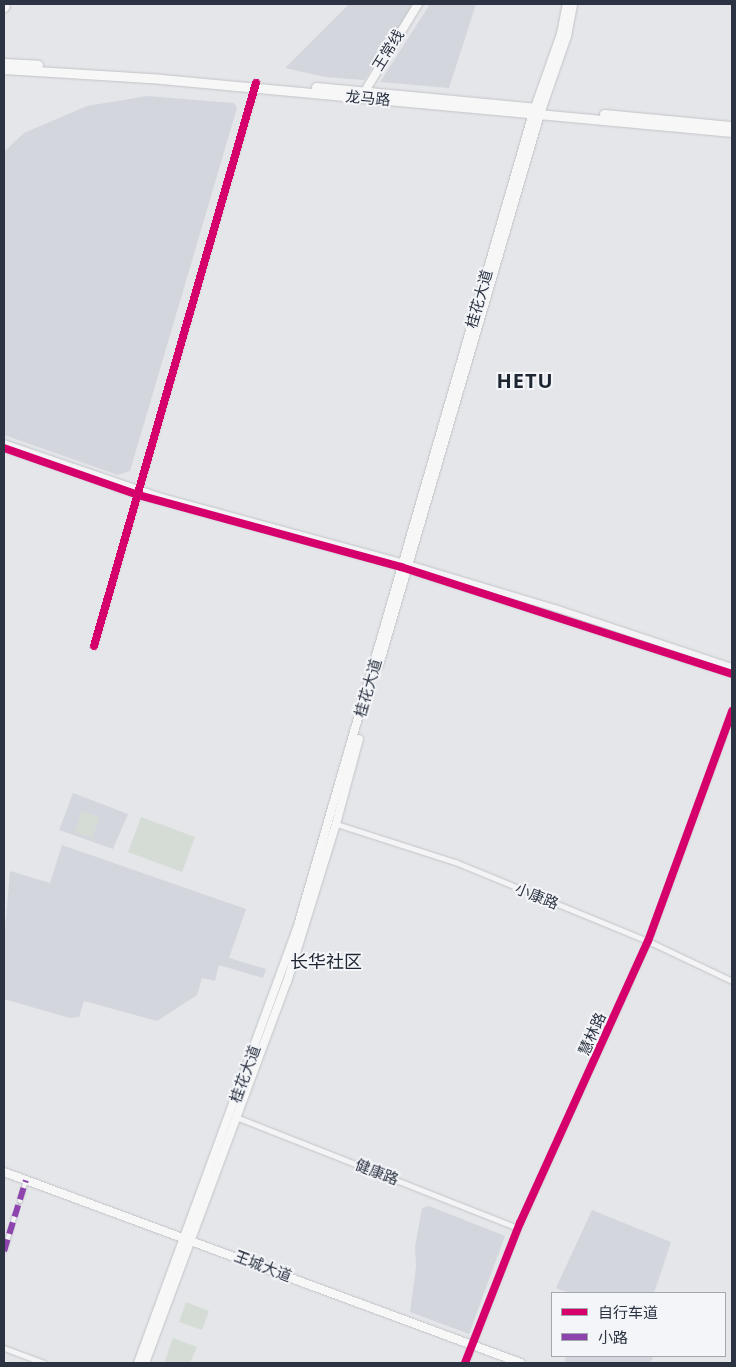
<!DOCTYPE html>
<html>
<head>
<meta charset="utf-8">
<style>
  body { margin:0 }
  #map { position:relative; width:736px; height:1367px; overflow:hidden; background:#e4e6e9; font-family:"Open Sans","Noto Sans SC",sans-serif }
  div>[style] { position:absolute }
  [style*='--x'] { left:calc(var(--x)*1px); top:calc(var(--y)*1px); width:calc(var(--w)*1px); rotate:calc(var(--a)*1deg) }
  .built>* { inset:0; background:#d3d6dc }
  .green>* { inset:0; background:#d5dcd5 }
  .pedestrian-tunnel>* { height:4px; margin-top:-2px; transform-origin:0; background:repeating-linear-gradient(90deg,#bfc2c8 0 4px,transparent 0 6px) }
  .roads { filter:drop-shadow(0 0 1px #c2c4c7) drop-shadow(0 0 1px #c2c4c7) }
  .pedestrian>* { height:4px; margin:-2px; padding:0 2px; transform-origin:2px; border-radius:2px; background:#f4f4f6 }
  .minor>* { height:5px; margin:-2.5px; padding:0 2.5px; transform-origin:2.5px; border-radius:2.5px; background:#f4f4f6 }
  .tertiary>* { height:6px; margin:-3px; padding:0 3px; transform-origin:3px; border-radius:3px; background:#f4f4f6 }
  .secondary>* { height:8px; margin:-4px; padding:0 4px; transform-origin:4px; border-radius:4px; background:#f7f7f8 }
  .primary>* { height:9px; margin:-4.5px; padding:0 4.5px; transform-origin:4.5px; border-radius:4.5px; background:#f7f7f8 }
  .quiet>* { height:6px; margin-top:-3px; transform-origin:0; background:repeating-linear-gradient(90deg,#8e44ad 0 12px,transparent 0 18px) }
  .cycleway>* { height:8px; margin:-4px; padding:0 4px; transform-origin:4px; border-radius:4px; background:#d6006c }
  span { translate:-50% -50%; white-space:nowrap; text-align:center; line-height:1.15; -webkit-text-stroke:4px #f3f5f8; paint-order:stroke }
  .street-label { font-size:15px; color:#2c3342 }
  .quarter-label { font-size:18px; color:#1e2533 }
  .district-label { font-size:20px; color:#1e2533; font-weight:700; letter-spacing:1px }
  .frame { position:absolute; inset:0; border:5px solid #2c3342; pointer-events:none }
  .legend { position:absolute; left:551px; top:1292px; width:175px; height:65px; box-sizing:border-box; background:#f3f5f8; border:1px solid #a3a7af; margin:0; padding:6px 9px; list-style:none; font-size:15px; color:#2c3342 }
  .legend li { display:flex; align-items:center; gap:10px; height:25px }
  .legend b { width:25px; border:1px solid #a3a7af }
</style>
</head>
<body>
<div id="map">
  <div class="built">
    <div style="clip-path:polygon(349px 4px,414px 4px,364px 80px,325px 77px,285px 68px)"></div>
    <div style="clip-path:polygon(430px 4px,476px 4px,449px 88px,380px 82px)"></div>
    <div style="clip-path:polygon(147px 96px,234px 103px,237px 108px,130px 471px,118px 475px,4px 435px,4px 152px,24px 133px,87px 106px)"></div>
    <div style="clip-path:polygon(73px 793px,128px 814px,113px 849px,59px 830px)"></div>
    <div style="clip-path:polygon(62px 845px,246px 909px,229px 958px,266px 969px,263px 978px,219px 965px,215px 981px,202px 978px,197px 995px,157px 1021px,84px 1001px,79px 1017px,70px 1018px,4px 999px,4px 942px,10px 871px,50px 883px)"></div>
    <div style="clip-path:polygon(429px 1206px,505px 1236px,469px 1334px,410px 1312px,416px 1267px,415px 1247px,422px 1208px)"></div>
    <div style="clip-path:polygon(592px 1210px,671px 1242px,654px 1293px,569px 1293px,556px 1288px)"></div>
    <div style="clip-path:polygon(566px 1356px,654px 1356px,650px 1363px,564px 1363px)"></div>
  </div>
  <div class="green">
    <div style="clip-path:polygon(82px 811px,99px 817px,92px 838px,75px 832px)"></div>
    <div style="clip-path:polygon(141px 817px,195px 837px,182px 872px,128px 852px)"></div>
    <div style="clip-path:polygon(186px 1302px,209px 1311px,202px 1330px,179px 1322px)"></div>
    <div style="clip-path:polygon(173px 1338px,197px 1347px,190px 1363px,164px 1363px)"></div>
  </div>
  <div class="pedestrian-tunnel">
    <div style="--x:15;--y:1216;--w:16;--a:-72"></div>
  </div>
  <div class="roads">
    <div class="pedestrian">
      <div style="--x:20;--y:1201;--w:22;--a:-74"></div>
      <div style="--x:4;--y:1251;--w:37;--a:-73"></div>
    </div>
    <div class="minor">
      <div style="--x:94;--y:646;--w:586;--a:-73.95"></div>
      <div style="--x:336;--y:824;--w:125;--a:17.7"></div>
      <div style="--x:455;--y:862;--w:209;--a:22.3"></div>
      <div style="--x:648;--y:941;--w:93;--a:25.5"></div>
      <div style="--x:236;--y:1117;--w:303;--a:21.5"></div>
      <div style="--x:4;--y:1348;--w:43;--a:20.6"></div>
      <div style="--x:465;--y:1363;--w:150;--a:-68.6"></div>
      <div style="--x:520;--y:1223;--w:310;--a:-65.6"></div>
      <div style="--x:648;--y:941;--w:245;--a:-69.9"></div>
    </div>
    <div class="tertiary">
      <div style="--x:4;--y:443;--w:167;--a:18.9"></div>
      <div style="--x:162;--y:497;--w:255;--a:15.2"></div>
      <div style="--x:408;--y:564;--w:153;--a:16.7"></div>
      <div style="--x:555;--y:608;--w:187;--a:18.4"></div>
      <div style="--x:4;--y:448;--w:142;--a:19.3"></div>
      <div style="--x:138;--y:495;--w:273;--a:15.3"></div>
      <div style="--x:401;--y:567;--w:348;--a:17.9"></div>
    </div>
    <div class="secondary">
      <div style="--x:362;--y:96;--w:108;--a:-58.7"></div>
      <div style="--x:379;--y:665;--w:574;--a:-73.71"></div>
      <div style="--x:540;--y:114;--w:83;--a:-70.9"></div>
      <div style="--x:567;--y:36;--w:33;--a:-79"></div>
      <div style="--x:4;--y:1172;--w:551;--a:20.28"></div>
      <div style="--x:138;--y:1363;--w:469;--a:-69.9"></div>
      <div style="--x:299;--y:922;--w:842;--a:-73.87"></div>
      <div style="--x:533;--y:113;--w:84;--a:-70.5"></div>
      <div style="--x:561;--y:34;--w:31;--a:-79"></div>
      <div style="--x:145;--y:1363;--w:407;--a:-69.6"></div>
      <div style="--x:287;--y:982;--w:165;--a:-72.8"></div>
      <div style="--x:336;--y:824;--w:88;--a:-74.9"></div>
    </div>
    <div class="primary">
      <div style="--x:4;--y:7;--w:3;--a:-72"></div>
      <div style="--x:4;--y:63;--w:34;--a:3"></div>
      <div style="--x:4;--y:69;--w:157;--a:3.6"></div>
      <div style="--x:161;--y:79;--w:573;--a:5.3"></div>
      <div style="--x:316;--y:87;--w:222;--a:5.4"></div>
      <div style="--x:604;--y:114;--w:129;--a:5.4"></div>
    </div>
  </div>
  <div class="quiet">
    <div style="--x:4;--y:1251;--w:74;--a:-72.8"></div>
  </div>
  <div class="cycleway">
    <div style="--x:4;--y:448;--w:142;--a:19.3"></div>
    <div style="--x:138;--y:495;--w:273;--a:15.3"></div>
    <div style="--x:401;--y:567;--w:348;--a:17.9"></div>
    <div style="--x:94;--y:646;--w:586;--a:-73.95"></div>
    <div style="--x:465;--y:1363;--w:150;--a:-68.6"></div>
    <div style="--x:520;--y:1223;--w:310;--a:-65.6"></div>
    <div style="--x:648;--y:941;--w:245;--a:-69.9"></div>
  </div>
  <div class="street-label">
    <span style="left:388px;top:50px;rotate:-58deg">王常线</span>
    <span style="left:368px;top:98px;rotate:5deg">龙马路</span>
    <span style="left:479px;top:299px;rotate:-74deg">桂花大道</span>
    <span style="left:368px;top:688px;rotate:-74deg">桂花大道</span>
    <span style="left:537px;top:896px;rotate:22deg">小康路</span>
    <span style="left:592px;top:1034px;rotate:-66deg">慧林路</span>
    <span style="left:245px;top:1074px;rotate:-70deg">桂花大道</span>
    <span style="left:377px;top:1172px;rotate:21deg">健康路</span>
    <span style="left:263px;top:1266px;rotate:21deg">王城大道</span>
  </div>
  <div class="quarter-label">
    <span style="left:326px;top:961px">长华社区</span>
  </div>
  <div class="district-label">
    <span style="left:525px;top:380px">HETU</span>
  </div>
  <div class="frame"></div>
  <ul class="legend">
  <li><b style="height:6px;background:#d6006c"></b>自行车道</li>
  <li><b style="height:6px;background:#8e44ad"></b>小路</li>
  </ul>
</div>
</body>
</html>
